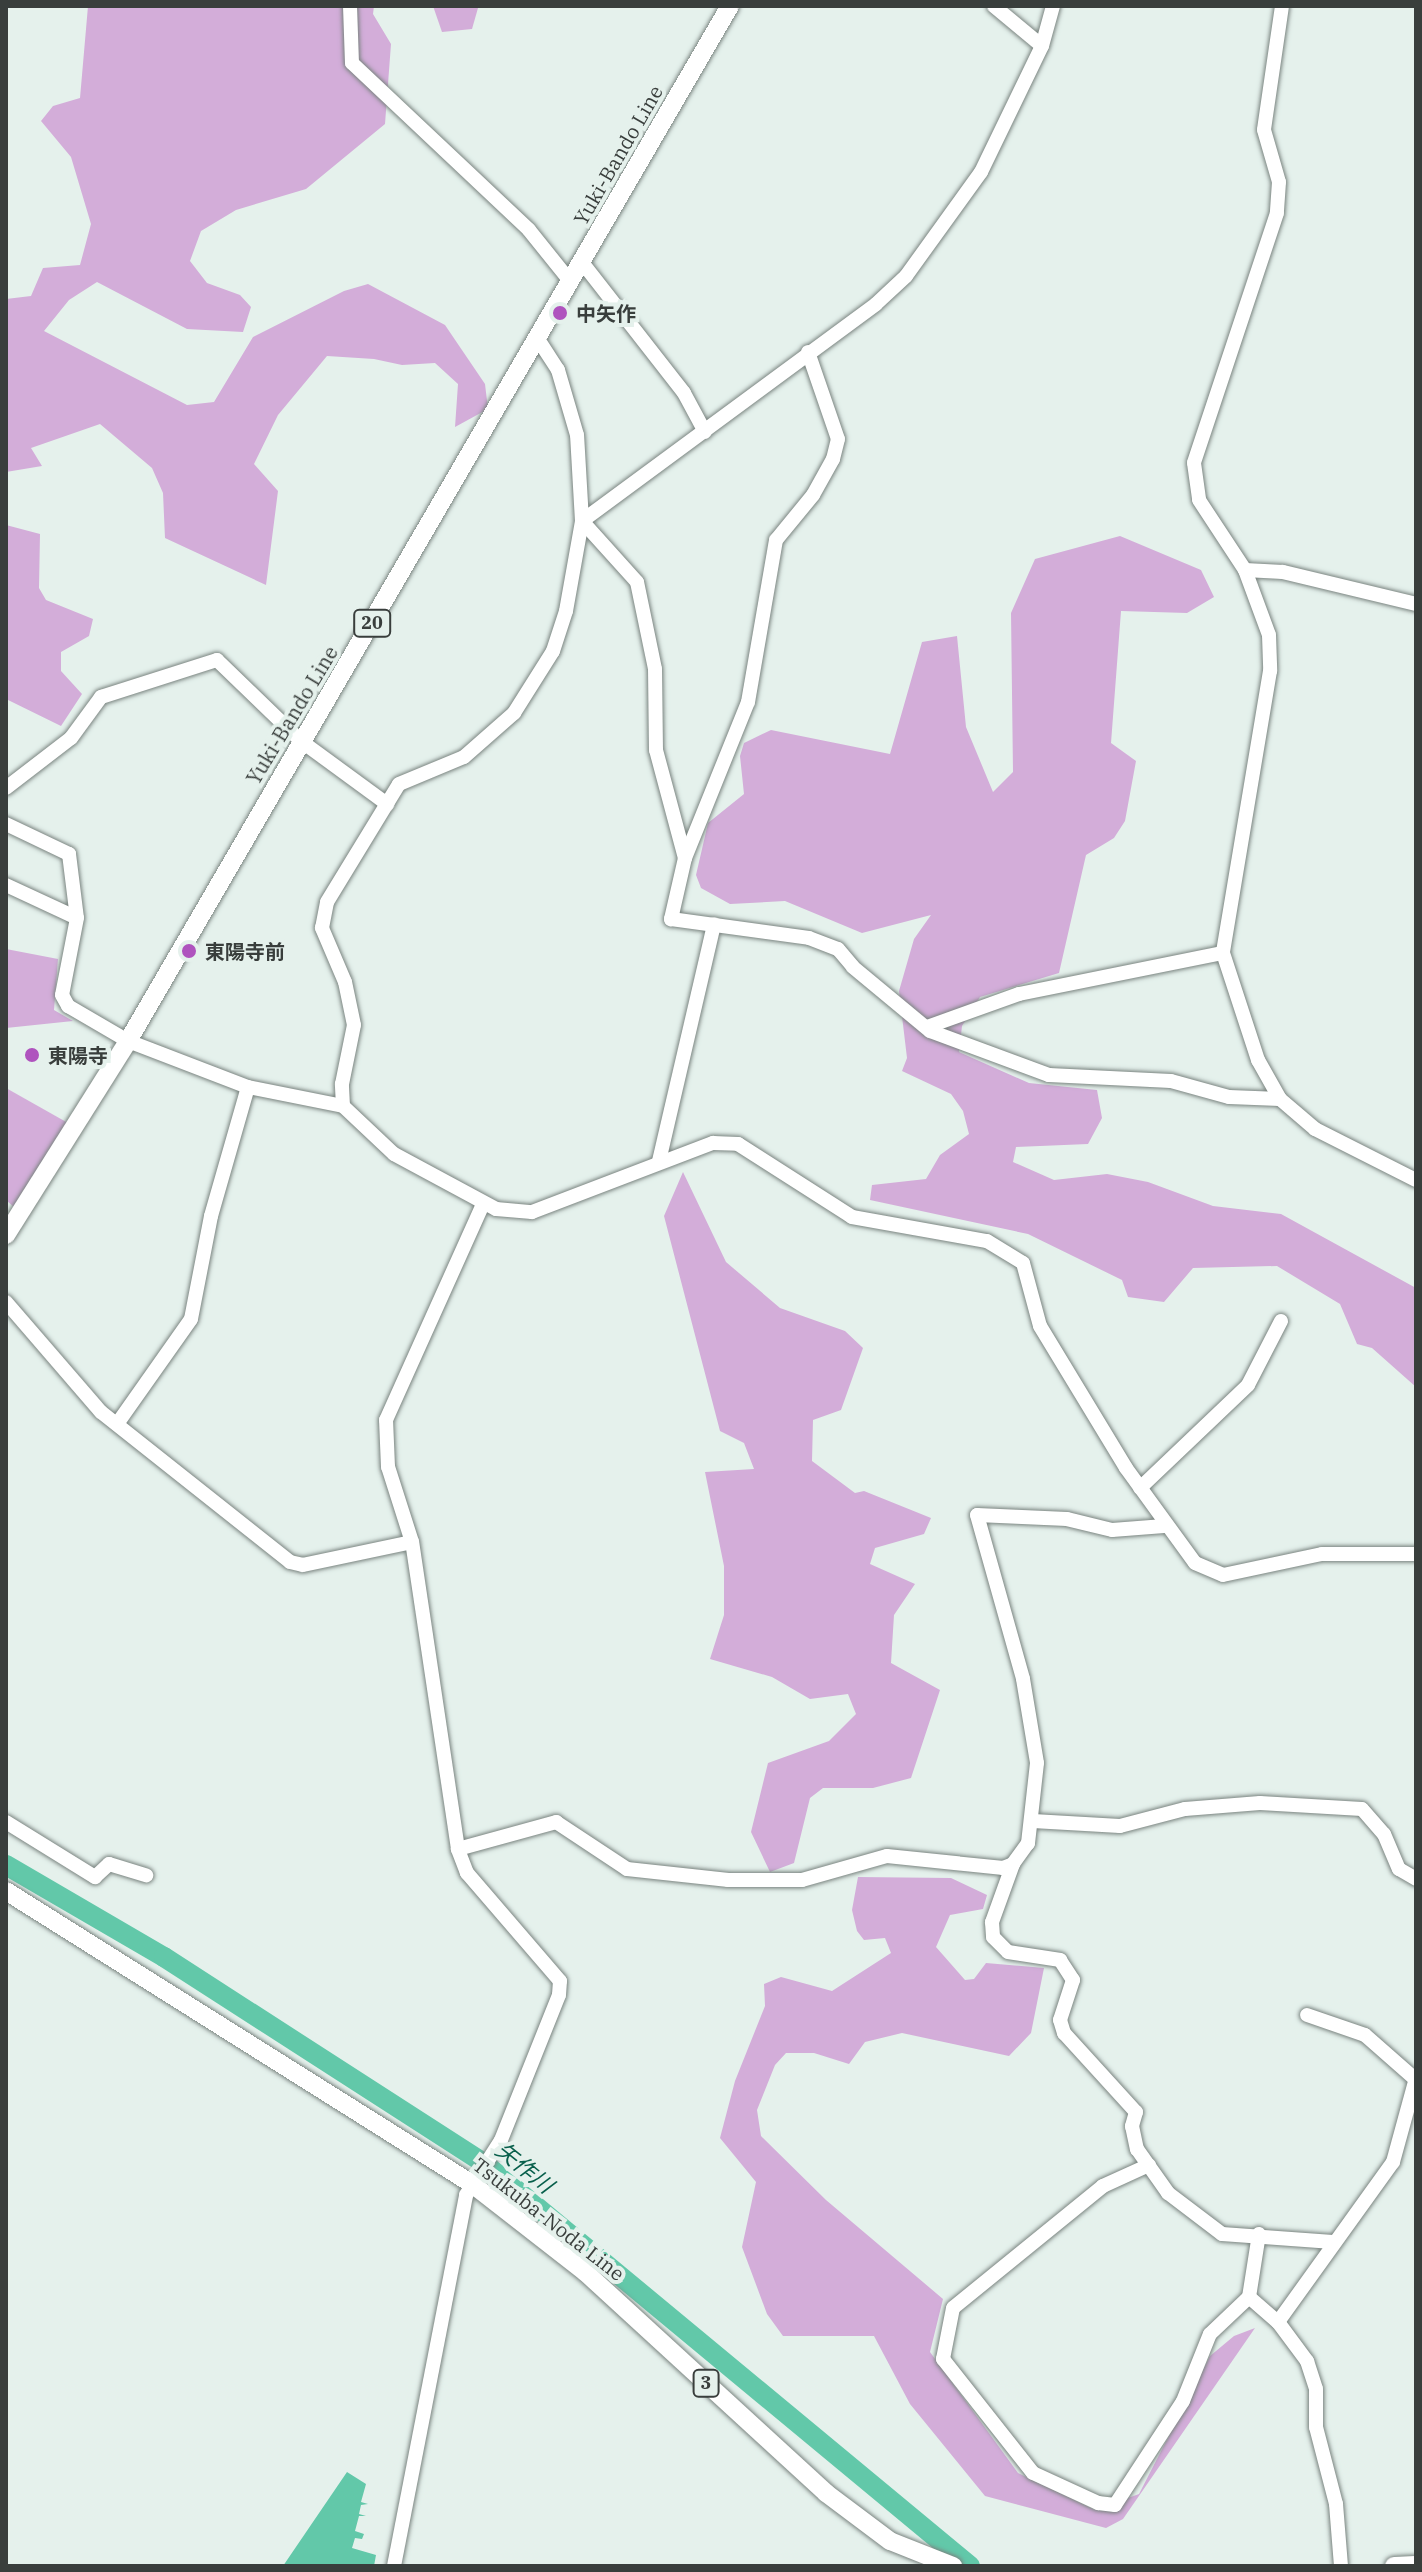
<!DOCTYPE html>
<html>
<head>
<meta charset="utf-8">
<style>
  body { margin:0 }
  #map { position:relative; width:1422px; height:2572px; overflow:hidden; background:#e5f1ec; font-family:"IBM Plex Serif","Noto Sans JP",serif }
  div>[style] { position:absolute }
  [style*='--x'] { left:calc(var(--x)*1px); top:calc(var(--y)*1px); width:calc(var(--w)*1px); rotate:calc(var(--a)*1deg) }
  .green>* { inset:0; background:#d3add9 }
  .water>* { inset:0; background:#62c8a9 }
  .river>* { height:20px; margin:-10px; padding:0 10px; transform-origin:10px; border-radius:10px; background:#62c8a9 }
  .roads { filter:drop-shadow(0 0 2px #7a8480) drop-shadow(0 0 2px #7a8480) }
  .minor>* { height:14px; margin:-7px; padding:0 7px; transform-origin:7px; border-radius:7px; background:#fff }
  .major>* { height:18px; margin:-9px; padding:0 9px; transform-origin:9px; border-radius:9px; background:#fff }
  .dots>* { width:22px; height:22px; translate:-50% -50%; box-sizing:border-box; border:4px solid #e5f1ec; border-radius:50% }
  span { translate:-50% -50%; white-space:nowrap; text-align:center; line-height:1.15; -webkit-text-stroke:8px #e5f1ec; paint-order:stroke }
  .shield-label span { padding:2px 6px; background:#e5f1ec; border:2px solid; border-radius:6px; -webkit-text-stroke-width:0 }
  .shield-label { font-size:18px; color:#393e3c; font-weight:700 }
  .street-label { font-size:20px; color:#393e3c }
  .poi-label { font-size:20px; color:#393e3c; font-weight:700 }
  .left { translate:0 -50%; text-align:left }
  .water-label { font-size:22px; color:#085f4b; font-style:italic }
  .frame { position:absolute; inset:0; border:8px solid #393e3c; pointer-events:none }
</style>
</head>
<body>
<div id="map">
  <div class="green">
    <div style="clip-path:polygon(88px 6px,374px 6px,373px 14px,391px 44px,385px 124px,306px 189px,236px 210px,201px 231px,190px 261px,207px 283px,240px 295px,251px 307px,243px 332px,187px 329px,97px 282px,69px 300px,44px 331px,187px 405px,214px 402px,253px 337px,344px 291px,368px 284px,445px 325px,485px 384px,488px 409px,455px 427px,458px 384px,435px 363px,402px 365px,374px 359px,327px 356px,278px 415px,254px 464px,278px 491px,266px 585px,165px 538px,163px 493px,152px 468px,100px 424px,31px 448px,42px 466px,6px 472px,6px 299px,31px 296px,43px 268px,80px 265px,91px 224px,71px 157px,41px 121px,53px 106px,80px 98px)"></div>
    <div style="clip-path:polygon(433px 6px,478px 6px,478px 8px,472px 29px,442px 32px)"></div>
    <div style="clip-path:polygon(6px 525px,40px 534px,39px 588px,46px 600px,93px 619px,89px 636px,61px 652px,61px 671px,82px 694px,61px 726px,6px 699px)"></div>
    <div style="clip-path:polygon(1120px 536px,1201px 570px,1214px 597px,1187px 613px,1121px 611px,1111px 743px,1136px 761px,1125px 821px,1114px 838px,1086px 855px,1059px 973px,980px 997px,962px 1026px,959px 1052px,1029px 1083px,1097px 1090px,1102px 1118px,1088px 1144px,1016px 1147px,1013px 1162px,1054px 1180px,1107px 1174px,1148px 1182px,1213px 1206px,1281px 1214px,1416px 1288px,1416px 1387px,1372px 1348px,1357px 1344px,1340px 1304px,1277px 1266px,1193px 1268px,1164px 1302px,1128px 1297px,1122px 1280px,1028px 1234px,870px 1200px,872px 1185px,926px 1179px,940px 1155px,969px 1134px,963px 1111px,951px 1094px,902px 1071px,907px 1058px,899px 991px,914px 939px,931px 915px,862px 933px,785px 901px,730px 904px,701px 888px,696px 875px,708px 823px,744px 794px,740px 756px,744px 743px,771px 730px,890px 754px,922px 642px,957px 636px,966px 727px,993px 792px,1013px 772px,1011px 613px,1035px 559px)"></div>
    <div style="clip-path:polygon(6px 949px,58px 959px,54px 1010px,73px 1021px,6px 1028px)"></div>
    <div style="clip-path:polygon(6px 1088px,68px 1123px,15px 1208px,6px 1200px)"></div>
    <div style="clip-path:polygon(683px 1172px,726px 1262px,780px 1308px,845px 1331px,863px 1348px,841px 1410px,813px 1420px,812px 1461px,855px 1493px,864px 1491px,931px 1518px,924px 1534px,875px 1548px,870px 1564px,915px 1584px,894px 1615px,891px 1663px,940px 1690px,911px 1778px,873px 1788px,823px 1788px,810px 1798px,794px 1863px,770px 1872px,751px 1832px,768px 1763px,829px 1741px,856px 1714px,848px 1694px,810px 1699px,772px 1677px,710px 1659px,724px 1615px,724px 1566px,705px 1472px,754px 1469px,744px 1443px,720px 1431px,664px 1216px)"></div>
    <div style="clip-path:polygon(858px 1877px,951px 1878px,987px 1895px,983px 1909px,950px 1915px,936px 1947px,965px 1980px,974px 1979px,986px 1963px,1044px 1968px,1031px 2033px,1009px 2056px,902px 2033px,865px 2042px,849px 2064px,814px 2053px,786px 2053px,775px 2065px,757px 2110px,761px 2136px,826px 2200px,943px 2299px,930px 2352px,1018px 2473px,1095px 2510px,1139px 2494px,1210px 2356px,1234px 2336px,1255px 2328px,1123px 2519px,1106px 2528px,985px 2496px,910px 2404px,874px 2336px,783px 2336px,767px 2314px,742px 2247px,756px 2182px,720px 2138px,735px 2081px,765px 2006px,764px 1984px,781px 1977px,832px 1991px,891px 1953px,885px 1938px,864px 1940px,857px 1931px,852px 1910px)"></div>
  </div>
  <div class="water">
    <div style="clip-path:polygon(347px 2472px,366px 2484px,361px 2502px,368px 2504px,361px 2505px,359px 2514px,366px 2516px,359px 2516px,355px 2531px,364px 2534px,362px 2539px,355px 2538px,352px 2548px,376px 2555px,374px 2566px,283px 2566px)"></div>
  </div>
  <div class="river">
    <div style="--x:6;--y:1865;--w:183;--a:30.2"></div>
    <div style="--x:164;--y:1957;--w:382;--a:32.8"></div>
    <div style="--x:485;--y:2164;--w:630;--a:39.65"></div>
  </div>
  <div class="roads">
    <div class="minor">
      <div style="--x:350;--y:6;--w:57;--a:88"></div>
      <div style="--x:352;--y:63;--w:243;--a:43.3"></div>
      <div style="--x:529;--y:230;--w:65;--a:51.2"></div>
      <div style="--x:994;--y:6;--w:62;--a:39.8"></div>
      <div style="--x:1282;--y:6;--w:125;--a:98.3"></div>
      <div style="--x:1264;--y:130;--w:54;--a:73.9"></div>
      <div style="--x:1279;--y:182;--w:31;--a:94"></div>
      <div style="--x:1277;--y:213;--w:263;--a:108.4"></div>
      <div style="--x:1194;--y:463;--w:37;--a:82"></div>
      <div style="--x:1199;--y:500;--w:84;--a:56.7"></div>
      <div style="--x:1245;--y:570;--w:69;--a:69.7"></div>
      <div style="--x:1269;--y:635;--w:36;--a:88"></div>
      <div style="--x:1270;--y:671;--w:286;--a:99.5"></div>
      <div style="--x:1223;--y:953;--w:113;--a:71.9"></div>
      <div style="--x:1258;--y:1060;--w:45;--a:60.6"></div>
      <div style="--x:1280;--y:1099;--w:46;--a:40.6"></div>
      <div style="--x:1315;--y:1129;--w:113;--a:26.8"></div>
      <div style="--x:581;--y:261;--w:167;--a:52"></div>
      <div style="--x:684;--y:393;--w:44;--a:61.7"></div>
      <div style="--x:808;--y:352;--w:92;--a:71"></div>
      <div style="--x:838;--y:439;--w:21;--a:104"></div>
      <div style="--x:833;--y:459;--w:41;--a:119.1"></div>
      <div style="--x:813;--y:495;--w:58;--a:129.4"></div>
      <div style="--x:776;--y:540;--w:164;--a:99.8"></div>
      <div style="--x:748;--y:702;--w:168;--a:112"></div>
      <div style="--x:685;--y:858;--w:63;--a:102.9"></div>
      <div style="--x:671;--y:919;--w:139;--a:7.8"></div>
      <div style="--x:809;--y:938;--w:31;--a:21"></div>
      <div style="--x:838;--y:949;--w:23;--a:50"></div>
      <div style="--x:853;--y:967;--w:100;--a:39.7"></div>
      <div style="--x:930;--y:1031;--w:127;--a:20.3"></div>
      <div style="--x:1049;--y:1075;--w:122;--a:2.8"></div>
      <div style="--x:1171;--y:1081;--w:60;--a:15.4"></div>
      <div style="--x:1229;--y:1097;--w:51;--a:2.2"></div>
      <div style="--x:582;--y:521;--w:365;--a:-36.4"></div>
      <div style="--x:876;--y:304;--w:41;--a:-43"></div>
      <div style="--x:906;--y:276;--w:128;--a:-54.2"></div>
      <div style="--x:981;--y:172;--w:140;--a:-64.2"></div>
      <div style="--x:1042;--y:46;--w:41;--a:-74.6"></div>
      <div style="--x:582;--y:521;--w:82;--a:48"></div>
      <div style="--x:637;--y:582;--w:89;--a:78.3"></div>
      <div style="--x:655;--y:669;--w:81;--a:89.3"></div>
      <div style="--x:656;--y:750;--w:112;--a:75"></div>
      <div style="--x:1245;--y:570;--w:38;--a:3"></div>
      <div style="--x:1283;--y:572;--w:137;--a:13.5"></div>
      <div style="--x:6;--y:788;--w:82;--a:-37.6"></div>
      <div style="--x:71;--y:738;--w:51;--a:-53.8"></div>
      <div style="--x:101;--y:697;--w:122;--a:-17.7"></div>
      <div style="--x:217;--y:660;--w:117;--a:44"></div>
      <div style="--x:301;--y:741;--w:107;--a:36.2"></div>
      <div style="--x:6;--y:824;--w:70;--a:25.5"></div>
      <div style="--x:69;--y:854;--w:64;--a:82.9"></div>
      <div style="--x:77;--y:918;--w:78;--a:101"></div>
      <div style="--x:62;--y:995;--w:13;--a:61"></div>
      <div style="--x:68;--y:1006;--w:69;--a:30.3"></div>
      <div style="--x:128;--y:1041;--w:129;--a:21"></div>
      <div style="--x:248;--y:1087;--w:97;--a:11.3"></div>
      <div style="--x:343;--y:1106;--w:70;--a:43.3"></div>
      <div style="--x:394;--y:1154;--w:116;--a:28.3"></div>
      <div style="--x:496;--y:1209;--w:36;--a:5"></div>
      <div style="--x:532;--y:1212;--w:194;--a:-20.9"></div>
      <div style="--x:713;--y:1143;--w:25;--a:2"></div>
      <div style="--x:738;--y:1144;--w:135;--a:32.6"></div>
      <div style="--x:852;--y:1217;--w:137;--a:10.1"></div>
      <div style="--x:987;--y:1241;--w:42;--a:31.4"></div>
      <div style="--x:1023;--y:1263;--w:65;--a:74.9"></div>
      <div style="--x:1040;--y:1326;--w:166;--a:58.8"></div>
      <div style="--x:1126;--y:1468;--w:117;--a:54"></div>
      <div style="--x:1195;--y:1563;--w:30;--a:23"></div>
      <div style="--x:1223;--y:1575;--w:101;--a:-12"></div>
      <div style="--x:1322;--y:1554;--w:94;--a:0"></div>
      <div style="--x:6;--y:885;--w:78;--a:24.9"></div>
      <div style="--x:927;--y:1027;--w:98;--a:-19.7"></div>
      <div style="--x:1019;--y:994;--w:208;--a:-11.4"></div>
      <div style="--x:343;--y:1106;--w:22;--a:-93"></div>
      <div style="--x:342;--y:1084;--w:60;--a:-78.5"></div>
      <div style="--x:354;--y:1025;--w:44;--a:-101.8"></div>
      <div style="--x:345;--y:982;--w:59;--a:-113.1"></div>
      <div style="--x:322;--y:928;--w:26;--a:-79"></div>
      <div style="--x:327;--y:902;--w:138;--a:-58.6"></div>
      <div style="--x:399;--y:784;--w:70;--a:-22.6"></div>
      <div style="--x:464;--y:757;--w:67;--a:-41.3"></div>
      <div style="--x:514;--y:713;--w:73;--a:-57.8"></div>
      <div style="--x:553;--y:651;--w:42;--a:-72"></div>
      <div style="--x:566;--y:611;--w:91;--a:-79.9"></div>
      <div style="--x:582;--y:521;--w:86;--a:-93.3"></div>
      <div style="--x:577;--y:435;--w:68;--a:-106.3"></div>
      <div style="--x:558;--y:370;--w:38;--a:-123"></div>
      <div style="--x:659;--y:1161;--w:243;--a:-76.9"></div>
      <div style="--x:6;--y:1302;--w:145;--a:49.2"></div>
      <div style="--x:101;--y:1412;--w:241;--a:38.4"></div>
      <div style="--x:290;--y:1562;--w:13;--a:13"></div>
      <div style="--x:303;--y:1565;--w:111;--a:-11.9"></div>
      <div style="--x:117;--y:1424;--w:128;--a:-54.8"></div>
      <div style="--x:191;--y:1319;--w:105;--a:-79"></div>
      <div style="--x:211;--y:1216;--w:134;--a:-74"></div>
      <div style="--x:1140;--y:1488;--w:149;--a:-43.6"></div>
      <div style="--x:1248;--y:1385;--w:72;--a:-62.7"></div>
      <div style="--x:1164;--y:1526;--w:52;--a:175.6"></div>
      <div style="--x:1112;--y:1530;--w:46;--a:-166.3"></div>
      <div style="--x:1067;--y:1519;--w:90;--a:-177.5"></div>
      <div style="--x:977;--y:1515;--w:170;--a:74.3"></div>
      <div style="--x:1023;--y:1679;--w:85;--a:80.5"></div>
      <div style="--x:1037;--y:1763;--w:81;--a:96.4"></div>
      <div style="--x:1028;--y:1843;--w:26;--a:126"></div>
      <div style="--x:1013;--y:1864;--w:62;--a:109.9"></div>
      <div style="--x:992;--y:1922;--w:15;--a:86"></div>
      <div style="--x:993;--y:1937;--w:21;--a:45"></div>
      <div style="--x:1008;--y:1952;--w:53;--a:8.7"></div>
      <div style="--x:1060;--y:1960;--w:24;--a:57"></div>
      <div style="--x:1073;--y:1980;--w:42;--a:108"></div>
      <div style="--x:1060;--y:2020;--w:14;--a:73"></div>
      <div style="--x:1064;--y:2033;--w:107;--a:47.7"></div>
      <div style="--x:1136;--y:2112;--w:15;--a:106"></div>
      <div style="--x:1132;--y:2126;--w:24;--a:78"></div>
      <div style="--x:1137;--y:2149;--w:54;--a:54.8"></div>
      <div style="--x:1168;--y:2193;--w:68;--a:37.2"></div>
      <div style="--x:1222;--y:2234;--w:111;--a:4.1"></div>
      <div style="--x:1033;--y:1821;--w:87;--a:3.3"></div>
      <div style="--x:1120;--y:1826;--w:67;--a:-14.7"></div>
      <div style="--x:1185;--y:1809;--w:75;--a:-4.6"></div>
      <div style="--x:1260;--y:1803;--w:102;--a:3.4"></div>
      <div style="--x:1362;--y:1809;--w:33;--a:49"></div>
      <div style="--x:1384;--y:1834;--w:38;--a:67"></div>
      <div style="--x:1399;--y:1869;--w:20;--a:30"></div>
      <div style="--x:6;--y:1822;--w:105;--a:31.7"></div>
      <div style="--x:95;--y:1877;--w:19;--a:-43"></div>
      <div style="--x:109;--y:1864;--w:39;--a:17"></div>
      <div style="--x:458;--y:1849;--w:102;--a:-15.4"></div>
      <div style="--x:556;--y:1822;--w:85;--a:33.5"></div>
      <div style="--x:627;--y:1869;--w:102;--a:6.2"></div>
      <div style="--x:728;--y:1880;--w:74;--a:0"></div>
      <div style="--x:802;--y:1880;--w:88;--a:-15.8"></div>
      <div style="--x:887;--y:1856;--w:117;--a:5.9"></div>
      <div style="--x:1003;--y:1868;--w:11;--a:-22"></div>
      <div style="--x:1307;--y:2015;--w:61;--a:19"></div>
      <div style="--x:1365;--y:2035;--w:67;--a:41.3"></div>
      <div style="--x:1149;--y:2165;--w:51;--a:155.5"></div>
      <div style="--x:1103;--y:2186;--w:193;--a:140.9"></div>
      <div style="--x:953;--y:2308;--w:52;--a:101.1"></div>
      <div style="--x:943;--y:2359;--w:145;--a:51.7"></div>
      <div style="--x:1033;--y:2473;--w:72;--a:24.8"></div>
      <div style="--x:1098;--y:2503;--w:17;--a:7"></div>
      <div style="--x:1115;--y:2505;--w:124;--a:-56.8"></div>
      <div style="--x:1183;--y:2401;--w:72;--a:-68.1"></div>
      <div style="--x:1210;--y:2334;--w:54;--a:-43.5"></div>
      <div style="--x:1259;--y:2234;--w:64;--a:99"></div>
      <div style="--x:1249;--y:2297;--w:38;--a:41"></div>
      <div style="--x:1278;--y:2322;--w:49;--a:53.4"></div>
      <div style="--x:1307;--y:2361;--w:29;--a:72"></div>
      <div style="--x:1316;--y:2389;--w:38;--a:90"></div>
      <div style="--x:1316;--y:2427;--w:80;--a:75.4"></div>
      <div style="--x:1336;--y:2504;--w:62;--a:85.4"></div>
      <div style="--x:1278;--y:2322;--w:197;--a:-54.3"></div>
      <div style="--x:1393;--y:2162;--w:87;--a:-74.7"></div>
      <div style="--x:394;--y:2566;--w:378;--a:-79"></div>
      <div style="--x:466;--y:2195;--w:65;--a:-57.5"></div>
      <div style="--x:501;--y:2140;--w:156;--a:-68.2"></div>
      <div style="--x:559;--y:1995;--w:14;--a:-86"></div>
      <div style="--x:560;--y:1981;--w:143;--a:-130.7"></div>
      <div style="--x:467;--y:1873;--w:26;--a:-111"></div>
      <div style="--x:458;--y:1849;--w:310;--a:-98.5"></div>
      <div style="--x:412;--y:1542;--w:79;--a:-107.7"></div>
      <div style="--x:388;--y:1467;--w:47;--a:-92.4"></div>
      <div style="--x:386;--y:1420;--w:235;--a:-65.8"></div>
    </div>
    <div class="major">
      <div style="--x:6;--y:1235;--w:229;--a:-57.8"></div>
      <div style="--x:128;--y:1041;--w:1197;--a:-59.82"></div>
      <div style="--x:6;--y:1891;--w:550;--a:32.16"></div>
      <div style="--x:472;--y:2184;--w:143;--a:37.9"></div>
      <div style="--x:585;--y:2272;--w:327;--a:42.5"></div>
      <div style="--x:826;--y:2493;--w:80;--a:36.9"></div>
      <div style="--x:890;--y:2541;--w:68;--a:21.6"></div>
      <div style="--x:1394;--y:2566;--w:22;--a:-3"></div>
    </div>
  </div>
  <div class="dots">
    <div style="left:560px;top:313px;background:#af53be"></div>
    <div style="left:189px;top:951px;background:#af53be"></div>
    <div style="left:32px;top:1055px;background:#af53be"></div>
  </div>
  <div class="shield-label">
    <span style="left:372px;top:623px">20</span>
    <span style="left:706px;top:2383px">3</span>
  </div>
  <div class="street-label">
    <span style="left:618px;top:155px;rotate:-60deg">Yuki-Bando Line</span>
    <span style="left:292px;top:715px;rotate:-59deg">Yuki-Bando Line</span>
    <span style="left:549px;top:2219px;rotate:38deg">Tsukuba-Noda Line</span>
  </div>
  <div class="poi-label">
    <span class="left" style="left:576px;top:313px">中矢作</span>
    <span class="left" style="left:205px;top:951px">東陽寺前</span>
    <span class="left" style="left:48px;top:1055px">東陽寺</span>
  </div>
  <div class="water-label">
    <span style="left:525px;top:2167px;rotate:39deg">矢作川</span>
  </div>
  <div class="frame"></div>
</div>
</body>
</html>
